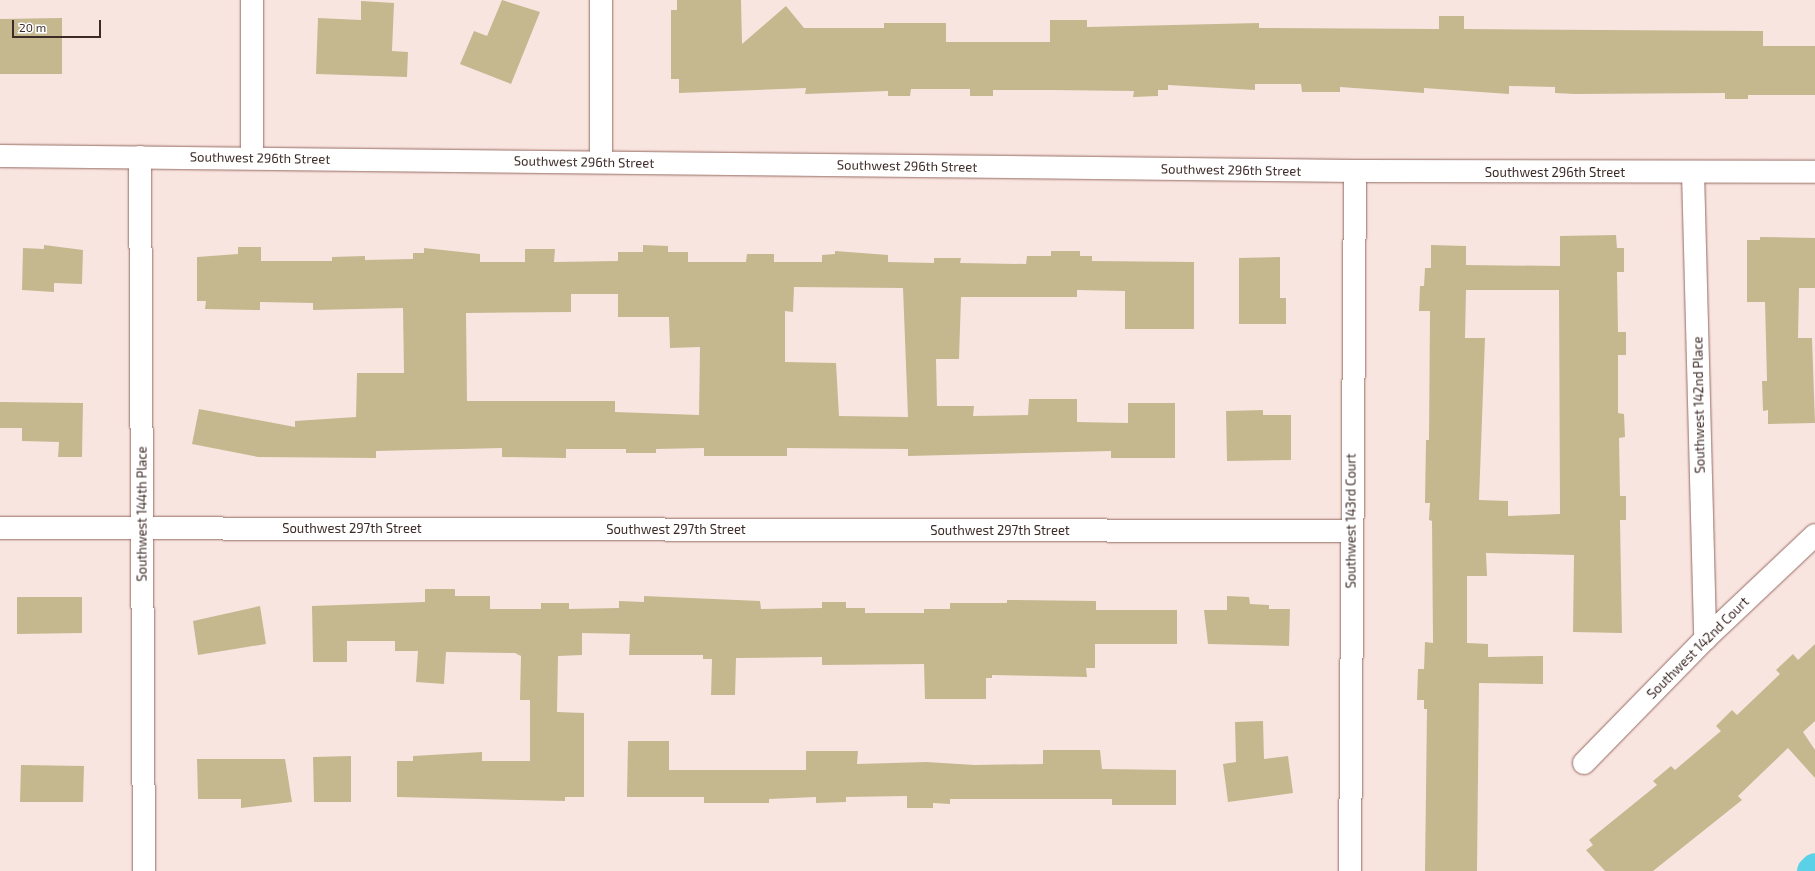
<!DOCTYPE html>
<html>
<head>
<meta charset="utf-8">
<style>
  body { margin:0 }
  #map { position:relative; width:1815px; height:871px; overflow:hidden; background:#f9e5e0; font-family:"Exo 2",sans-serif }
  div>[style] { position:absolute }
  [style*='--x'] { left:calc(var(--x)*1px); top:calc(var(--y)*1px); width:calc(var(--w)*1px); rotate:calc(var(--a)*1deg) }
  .canal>* { height:31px; margin:-15.5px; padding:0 15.5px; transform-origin:15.5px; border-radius:15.5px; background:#5bd1e7 }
  .building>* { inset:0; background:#c5b88f }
  .roads { filter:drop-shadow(0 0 1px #966b62) drop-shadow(0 0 1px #966b62) }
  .minor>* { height:22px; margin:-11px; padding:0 11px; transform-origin:11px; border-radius:11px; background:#fff }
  span { translate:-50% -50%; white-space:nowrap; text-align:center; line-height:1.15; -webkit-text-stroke:3.5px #fff; paint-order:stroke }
  .street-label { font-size:13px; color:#3c2a26 }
  .scale { position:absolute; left:12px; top:20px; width:89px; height:18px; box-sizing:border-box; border:2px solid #3c2a26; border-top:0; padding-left:5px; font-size:12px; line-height:14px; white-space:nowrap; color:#3c2a26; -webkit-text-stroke:3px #fff; paint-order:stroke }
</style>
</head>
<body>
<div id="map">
  <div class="canal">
    <div style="--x:1812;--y:871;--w:4;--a:-45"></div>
  </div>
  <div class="building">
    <div style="clip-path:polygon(502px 0,540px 12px,511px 84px,460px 64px,474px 31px,487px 36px)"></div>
    <div style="clip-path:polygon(677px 0,741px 0,742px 44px,786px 6px,804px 28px,884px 28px,884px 23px,946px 23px,946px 42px,1050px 42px,1050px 20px,1087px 20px,1087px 27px,1259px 23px,1259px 28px,1439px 29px,1439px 16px,1464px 16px,1464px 29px,1763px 31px,1763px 46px,1815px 46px,1815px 95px,1748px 95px,1748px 99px,1725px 99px,1725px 93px,1575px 94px,1555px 93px,1555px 87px,1509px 86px,1509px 94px,1424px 88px,1424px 93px,1340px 87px,1340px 92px,1302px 92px,1301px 84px,1255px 84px,1255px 90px,1168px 85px,1168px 90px,1158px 90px,1158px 96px,1133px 97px,1134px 91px,1052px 90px,993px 90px,993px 96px,970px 96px,970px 89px,911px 89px,910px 96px,888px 96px,888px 91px,805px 94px,806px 88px,679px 93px,679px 79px,671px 79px,671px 10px,677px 10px)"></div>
    <div style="clip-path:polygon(361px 1px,394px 3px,392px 51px,408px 52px,407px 77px,316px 74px,318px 18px,361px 20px)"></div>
    <div style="clip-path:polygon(62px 18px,62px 74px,0 74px,0 19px)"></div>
    <div style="clip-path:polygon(evenodd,1616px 235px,1617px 248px,1624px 248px,1624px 272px,1617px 272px,1618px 332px,1626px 332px,1626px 355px,1618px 355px,1618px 413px,1624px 414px,1625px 437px,1619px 438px,1620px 496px,1626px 496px,1626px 520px,1620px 520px,1622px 633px,1573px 632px,1574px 555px,1486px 553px,1487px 576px,1467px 576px,1467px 643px,1488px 644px,1488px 657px,1543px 656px,1543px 684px,1479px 683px,1477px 871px,1425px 871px,1427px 709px,1424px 709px,1424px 700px,1417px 700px,1418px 669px,1424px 669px,1425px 642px,1433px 643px,1432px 521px,1429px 520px,1430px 503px,1425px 503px,1426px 440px,1429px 440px,1430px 311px,1419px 311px,1420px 286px,1424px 286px,1425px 268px,1431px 268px,1431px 245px,1466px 246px,1466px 265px,1560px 266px,1560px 236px,1616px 235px,1466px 290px,1559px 290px,1560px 514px,1508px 516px,1508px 501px,1479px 500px,1485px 338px,1465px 338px,1466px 290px)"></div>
    <div style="clip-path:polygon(1760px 237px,1815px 238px,1815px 288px,1799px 288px,1798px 338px,1812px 338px,1815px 423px,1768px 424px,1768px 410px,1763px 411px,1762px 381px,1767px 381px,1765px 302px,1747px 302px,1747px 240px,1760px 240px)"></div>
    <div style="clip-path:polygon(44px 245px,83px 250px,82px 284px,54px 283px,54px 292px,22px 290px,23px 248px,44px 249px)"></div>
    <div style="clip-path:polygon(evenodd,643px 245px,668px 246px,668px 252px,688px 252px,688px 262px,746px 262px,747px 254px,774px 254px,774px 262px,822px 262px,822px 255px,835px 254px,835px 251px,888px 255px,888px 262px,934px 263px,934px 258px,961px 258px,960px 263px,1026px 264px,1027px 256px,1051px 256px,1051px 251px,1080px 251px,1080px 256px,1092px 256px,1092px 261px,1194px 262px,1194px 329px,1125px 329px,1125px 291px,1077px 290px,1077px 297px,961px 297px,959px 359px,936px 359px,937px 406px,974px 406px,973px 416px,1028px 415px,1029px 399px,1077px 399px,1077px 422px,1128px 423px,1128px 403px,1175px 403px,1175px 458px,1111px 458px,1111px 451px,908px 456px,908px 449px,787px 448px,787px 456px,704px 456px,704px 448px,656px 449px,656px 453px,626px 453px,626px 449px,566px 449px,566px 458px,502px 457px,502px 448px,376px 451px,376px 458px,258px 457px,192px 444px,199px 409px,295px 427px,295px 421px,356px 417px,357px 373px,404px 373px,403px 308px,313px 310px,313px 303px,260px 302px,260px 310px,205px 309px,206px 301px,197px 301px,197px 257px,238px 254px,238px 247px,261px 247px,261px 261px,332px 261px,332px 257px,365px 256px,365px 260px,413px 259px,413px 253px,424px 253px,424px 248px,480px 254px,480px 262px,525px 262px,525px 249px,555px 249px,554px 262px,618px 261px,618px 252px,643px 252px,643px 245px,794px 287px,903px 288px,908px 417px,839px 416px,836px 363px,785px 362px,785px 311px,793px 312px,794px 287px,643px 245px,571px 294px,618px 294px,618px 317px,669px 317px,670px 348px,700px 347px,699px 415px,615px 412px,615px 401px,467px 401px,466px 313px,571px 312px,571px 294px)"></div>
    <div style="clip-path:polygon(1280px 257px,1280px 298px,1286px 298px,1286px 324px,1239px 324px,1239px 258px)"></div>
    <div style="clip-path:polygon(0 402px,83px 403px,82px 457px,58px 457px,59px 442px,22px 441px,22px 428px,0 428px)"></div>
    <div style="clip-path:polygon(1263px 410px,1263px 415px,1291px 415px,1291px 460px,1227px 461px,1226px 411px)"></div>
    <div style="clip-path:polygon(425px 589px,455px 589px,455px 596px,490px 596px,490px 609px,541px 609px,541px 603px,569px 603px,569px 609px,619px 608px,619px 601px,644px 602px,644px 596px,760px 601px,761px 609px,822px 608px,822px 602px,846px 602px,846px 608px,865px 608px,865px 613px,924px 613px,924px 609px,950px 609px,950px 603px,1007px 603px,1007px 600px,1096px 601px,1096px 610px,1177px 610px,1177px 644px,1095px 644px,1095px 668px,1086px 668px,1087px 677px,992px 675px,992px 678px,986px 678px,986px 699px,925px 699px,924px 664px,822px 665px,822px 657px,736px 658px,735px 695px,711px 695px,712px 659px,703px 659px,703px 655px,629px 655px,630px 634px,582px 633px,582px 655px,558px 656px,557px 712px,584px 713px,584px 797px,565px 797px,565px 801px,397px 797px,397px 761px,413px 761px,413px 756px,482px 752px,482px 761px,530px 761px,530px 700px,520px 700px,521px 656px,515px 653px,446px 652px,444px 684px,416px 682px,418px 651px,395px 651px,395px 641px,347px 641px,347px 662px,313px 662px,312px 606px,425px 602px)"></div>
    <div style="clip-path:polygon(1227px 596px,1249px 597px,1250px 604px,1269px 605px,1269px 609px,1290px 609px,1289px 646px,1208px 644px,1204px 610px,1227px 610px)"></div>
    <div style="clip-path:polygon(17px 597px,82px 597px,82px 633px,17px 634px)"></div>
    <div style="clip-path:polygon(260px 606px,266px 644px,198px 655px,193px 621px)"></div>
    <div style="clip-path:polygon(1815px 644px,1815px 721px,1803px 732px,1815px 750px,1815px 778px,1788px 748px,1738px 796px,1742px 800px,1653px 871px,1605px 871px,1586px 850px,1593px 845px,1589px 840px,1657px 785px,1653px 781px,1671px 766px,1675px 770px,1721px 731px,1716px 726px,1732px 710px,1737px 715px,1780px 674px,1776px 670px,1793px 654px,1798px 660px)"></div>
    <div style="clip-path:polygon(1263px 721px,1264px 759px,1288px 756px,1293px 793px,1228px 802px,1223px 764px,1236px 762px,1235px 722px)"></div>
    <div style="clip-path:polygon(628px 741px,669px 741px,669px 770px,806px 770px,806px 751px,858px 751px,857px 764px,926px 762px,975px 765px,1043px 764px,1043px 750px,1100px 750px,1102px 769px,1176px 770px,1176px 805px,1112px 805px,1112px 799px,950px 799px,950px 804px,933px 803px,933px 808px,907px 808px,907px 796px,846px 797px,846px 802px,816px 803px,816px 797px,769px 799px,769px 803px,704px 803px,704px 797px,627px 797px)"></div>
    <div style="clip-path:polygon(351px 756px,351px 802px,314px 802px,313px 757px)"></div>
    <div style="clip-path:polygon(197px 759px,285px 759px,292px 802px,241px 808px,241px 799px,198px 799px)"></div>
    <div style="clip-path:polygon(21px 765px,84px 766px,83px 802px,20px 802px)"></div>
  </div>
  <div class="roads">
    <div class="minor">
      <div style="--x:601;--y:0;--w:162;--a:90"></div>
      <div style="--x:0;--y:156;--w:1355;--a:0.63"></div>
      <div style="--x:1355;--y:171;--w:460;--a:0.1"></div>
      <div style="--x:140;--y:157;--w:714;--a:89.68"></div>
      <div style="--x:252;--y:158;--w:158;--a:-90"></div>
      <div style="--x:1693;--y:172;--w:467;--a:88.5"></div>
      <div style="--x:0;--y:528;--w:1351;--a:0.13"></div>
      <div style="--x:1584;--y:763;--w:173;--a:-45.7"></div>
      <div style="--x:1705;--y:639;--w:151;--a:-43.4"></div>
      <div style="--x:1350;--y:871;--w:700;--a:-89.59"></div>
    </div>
  </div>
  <div class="street-label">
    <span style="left:260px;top:158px;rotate:1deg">Southwest 296th Street</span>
    <span style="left:584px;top:162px;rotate:1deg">Southwest 296th Street</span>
    <span style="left:907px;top:166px;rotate:1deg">Southwest 296th Street</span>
    <span style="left:1231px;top:170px;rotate:1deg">Southwest 296th Street</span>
    <span style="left:1555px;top:172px">Southwest 296th Street</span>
    <span style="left:1699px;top:405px;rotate:-91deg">Southwest 142nd Place</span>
    <span style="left:142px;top:514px;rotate:-90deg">Southwest 144th Place</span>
    <span style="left:1351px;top:521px;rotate:-90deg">Southwest 143rd Court</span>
    <span style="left:352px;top:528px">Southwest 297th Street</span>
    <span style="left:676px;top:529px">Southwest 297th Street</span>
    <span style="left:1000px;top:530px">Southwest 297th Street</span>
    <span style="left:1698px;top:648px;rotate:-45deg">Southwest 142nd Court</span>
  </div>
  <div class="scale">20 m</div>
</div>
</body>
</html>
